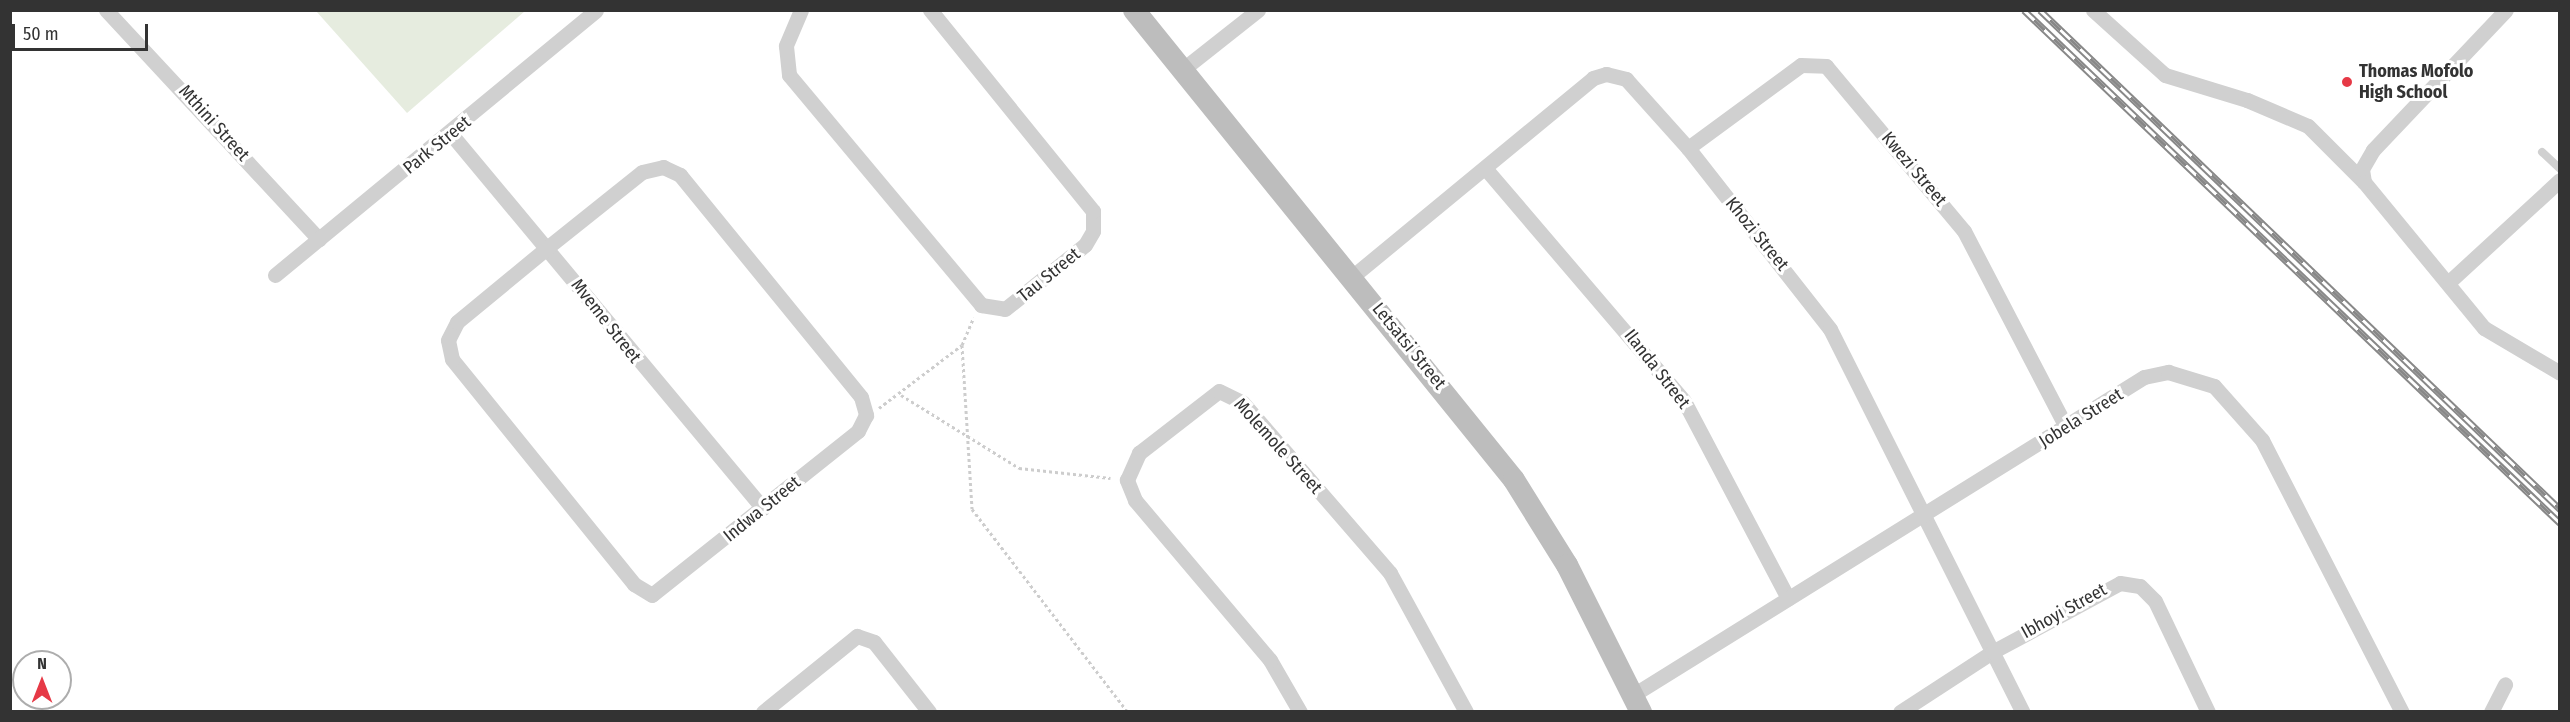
<!DOCTYPE html>
<html>
<head>
<meta charset="utf-8">
<style>
  body { margin:0 }
  #map { position:relative; width:2570px; height:722px; overflow:hidden; background:#fff; font-family:"Fira Sans Condensed",sans-serif }
  div>[style] { position:absolute }
  [style*='--x'] { left:calc(var(--x)*1px); top:calc(var(--y)*1px); width:calc(var(--w)*1px); rotate:calc(var(--a)*1deg) }
  .green>* { inset:0; background:#e6ecdf }
  .path>* { height:3px; margin-top:-1.5px; transform-origin:0; background:repeating-linear-gradient(90deg,#cdcdcd 0 3px,transparent 0 6px) }
  .lane>* { height:8px; margin:-4px; padding:0 4px; transform-origin:4px; border-radius:4px; background:#d0d0d0 }
  .street>* { height:15px; margin:-7.5px; padding:0 7.5px; transform-origin:7.5px; border-radius:7.5px; background:#d0d0d0 }
  .secondary>* { height:22px; margin:-11px; padding:0 11px; transform-origin:11px; border-radius:11px; background:#bdbdbd }
  .rail>* { height:7px; margin-top:-3.5px; transform-origin:0; background:repeating-linear-gradient(90deg,#fff 0 14px,#888 0 28px); box-sizing:border-box; border-block:2px solid #888 }
  .dots>* { width:16px; height:16px; translate:-50% -50%; box-sizing:border-box; border:3px solid #fff; border-radius:50% }
  span { translate:-50% -50%; white-space:nowrap; text-align:center; line-height:1.15; -webkit-text-stroke:6px #fff; paint-order:stroke }
  .poi-label { font-size:18px; color:#333; font-weight:700 }
  .left { translate:0 -50%; text-align:left }
  .street-label { font-size:18px; color:#333 }
  .frame { position:absolute; inset:0; border:12px solid #333; pointer-events:none }
  .north { position:absolute; left:12px; top:650px; width:60px; height:60px; box-sizing:border-box; background:#fff; border:2px solid #adadad; border-radius:50%; rotate:0deg; font-size:16px; font-weight:700; line-height:24px; text-align:center; color:#333 }
  .north::after { content:''; display:block; margin:auto; width:21px; height:27px; background:#e63946; clip-path:polygon(50% 0,100% 100%,50% 72%,0 100%) }
  .scale { position:absolute; left:12px; top:24px; width:136px; height:27px; box-sizing:border-box; border:3px solid #333; border-top:0; padding-left:8px; font-size:18px; line-height:21px; white-space:nowrap; color:#333; -webkit-text-stroke:4px #fff; paint-order:stroke }
</style>
</head>
<body>
<div id="map">
  <div class="green">
    <div style="clip-path:polygon(316px 11px,525px 11px,407px 113px)"></div>
  </div>
  <div class="path">
    <div style="--x:962;--y:345;--w:164;--a:86.5"></div>
    <div style="--x:972;--y:509;--w:256;--a:52.5"></div>
    <div style="--x:901;--y:395;--w:139;--a:31.7"></div>
    <div style="--x:1019;--y:468;--w:92;--a:6.3"></div>
    <div style="--x:879;--y:408;--w:104;--a:-37.2"></div>
    <div style="--x:962;--y:345;--w:30;--a:-67"></div>
  </div>
  <div class="lane">
    <div style="--x:2542;--y:152;--w:25;--a:43"></div>
  </div>
  <div class="street">
    <div style="--x:106;--y:10;--w:313;--a:47.1"></div>
    <div style="--x:801;--y:10;--w:39;--a:113"></div>
    <div style="--x:786;--y:46;--w:29;--a:84"></div>
    <div style="--x:789;--y:75;--w:300;--a:50.1"></div>
    <div style="--x:981;--y:305;--w:24;--a:9"></div>
    <div style="--x:1005;--y:309;--w:102;--a:-38.7"></div>
    <div style="--x:1085;--y:245;--w:16;--a:-60"></div>
    <div style="--x:1093;--y:231;--w:20;--a:-90"></div>
    <div style="--x:1093;--y:211;--w:259;--a:-129"></div>
    <div style="--x:2093;--y:10;--w:97;--a:42.1"></div>
    <div style="--x:2165;--y:75;--w:86;--a:17"></div>
    <div style="--x:2247;--y:100;--w:66;--a:23.1"></div>
    <div style="--x:2308;--y:126;--w:79;--a:45"></div>
    <div style="--x:2364;--y:182;--w:189;--a:50.6"></div>
    <div style="--x:2484;--y:328;--w:88;--a:30.6"></div>
    <div style="--x:1182;--y:70;--w:97;--a:-38.3"></div>
    <div style="--x:451;--y:134;--w:487;--a:50.2"></div>
    <div style="--x:1688;--y:148;--w:140;--a:-36.3"></div>
    <div style="--x:1801;--y:65;--w:25;--a:2"></div>
    <div style="--x:1826;--y:66;--w:215;--a:50.1"></div>
    <div style="--x:1964;--y:231;--w:221;--a:62.5"></div>
    <div style="--x:663;--y:167;--w:19;--a:25"></div>
    <div style="--x:680;--y:175;--w:286;--a:50.8"></div>
    <div style="--x:861;--y:397;--w:19;--a:74"></div>
    <div style="--x:866;--y:415;--w:18;--a:117"></div>
    <div style="--x:858;--y:431;--w:263;--a:141.5"></div>
    <div style="--x:652;--y:595;--w:21;--a:-149"></div>
    <div style="--x:634;--y:584;--w:289;--a:-129"></div>
    <div style="--x:452;--y:359;--w:19;--a:-102"></div>
    <div style="--x:448;--y:340;--w:20;--a:-63"></div>
    <div style="--x:457;--y:322;--w:118;--a:-39.5"></div>
    <div style="--x:548;--y:247;--w:120;--a:-38.6"></div>
    <div style="--x:642;--y:172;--w:22;--a:-13"></div>
    <div style="--x:1485;--y:168;--w:306;--a:49.5"></div>
    <div style="--x:1684;--y:401;--w:223;--a:62.2"></div>
    <div style="--x:2364;--y:182;--w:13;--a:-99"></div>
    <div style="--x:2362;--y:169;--w:22;--a:-60"></div>
    <div style="--x:2373;--y:150;--w:193;--a:-46.5"></div>
    <div style="--x:275;--y:275;--w:416;--a:-39.5"></div>
    <div style="--x:1353;--y:276;--w:311;--a:-39.5"></div>
    <div style="--x:1593;--y:78;--w:14;--a:-17"></div>
    <div style="--x:1606;--y:74;--w:21;--a:14"></div>
    <div style="--x:1626;--y:79;--w:93;--a:48.1"></div>
    <div style="--x:1688;--y:148;--w:230;--a:51.9"></div>
    <div style="--x:1830;--y:329;--w:429;--a:63.3"></div>
    <div style="--x:2450;--y:281;--w:149;--a:-42.6"></div>
    <div style="--x:1633;--y:695;--w:602;--a:-31.89"></div>
    <div style="--x:2144;--y:377;--w:25;--a:-12"></div>
    <div style="--x:2168;--y:372;--w:48;--a:16.9"></div>
    <div style="--x:2214;--y:386;--w:72;--a:48.4"></div>
    <div style="--x:2262;--y:440;--w:306;--a:62.8"></div>
    <div style="--x:763;--y:712;--w:121;--a:-39"></div>
    <div style="--x:857;--y:636;--w:18;--a:19"></div>
    <div style="--x:874;--y:642;--w:89;--a:51.8"></div>
    <div style="--x:1300;--y:712;--w:60;--a:-120"></div>
    <div style="--x:1270;--y:660;--w:209;--a:-130.2"></div>
    <div style="--x:1135;--y:500;--w:22;--a:-112"></div>
    <div style="--x:1127;--y:480;--w:30;--a:-66"></div>
    <div style="--x:1139;--y:453;--w:101;--a:-37.8"></div>
    <div style="--x:1219;--y:391;--w:25;--a:26"></div>
    <div style="--x:1242;--y:402;--w:226;--a:49.1"></div>
    <div style="--x:1390;--y:573;--w:158;--a:61.3"></div>
    <div style="--x:1900;--y:712;--w:110;--a:-33.1"></div>
    <div style="--x:1992;--y:652;--w:145;--a:-28.3"></div>
    <div style="--x:2120;--y:583;--w:20;--a:9"></div>
    <div style="--x:2140;--y:586;--w:21;--a:45"></div>
    <div style="--x:2155;--y:601;--w:123;--a:64.5"></div>
    <div style="--x:2491;--y:712;--w:31;--a:-63"></div>
  </div>
  <div class="secondary">
    <div style="--x:1134;--y:10;--w:604;--a:51.04"></div>
    <div style="--x:1514;--y:480;--w:100;--a:58.1"></div>
    <div style="--x:1567;--y:565;--w:165;--a:63.3"></div>
  </div>
  <div class="rail">
    <div style="--x:2024;--y:10;--w:742;--a:43.74"></div>
    <div style="--x:2040;--y:10;--w:721;--a:43.82"></div>
  </div>
  <div class="dots">
    <div style="left:2347px;top:82px;background:#e63946"></div>
  </div>
  <div class="poi-label">
    <span class="left" style="left:2359px;top:82px">Thomas Mofolo<br>High School</span>
  </div>
  <div class="street-label">
    <span style="left:214px;top:123px;rotate:48deg">Mthini Street</span>
    <span style="left:437px;top:145px;rotate:-39deg">Park Street</span>
    <span style="left:1914px;top:169px;rotate:50deg">Kwezi Street</span>
    <span style="left:1757px;top:234px;rotate:51deg">Khozi Street</span>
    <span style="left:1049px;top:275px;rotate:-39deg">Tau Street</span>
    <span style="left:606px;top:321px;rotate:52deg">Mveme Street</span>
    <span style="left:1409px;top:346px;rotate:51deg">Letsatsi Street</span>
    <span style="left:1657px;top:369px;rotate:52deg">Ilanda Street</span>
    <span style="left:2081px;top:418px;rotate:-32deg">Jobela Street</span>
    <span style="left:1278px;top:446px;rotate:48deg">Molemole Street</span>
    <span style="left:762px;top:509px;rotate:-39deg">Indwa Street</span>
    <span style="left:2064px;top:611px;rotate:-29deg">Ibhoyi Street</span>
  </div>
  <div class="frame"></div>
  <div class="north">N</div>
  <div class="scale">50 m</div>
</div>
</body>
</html>
